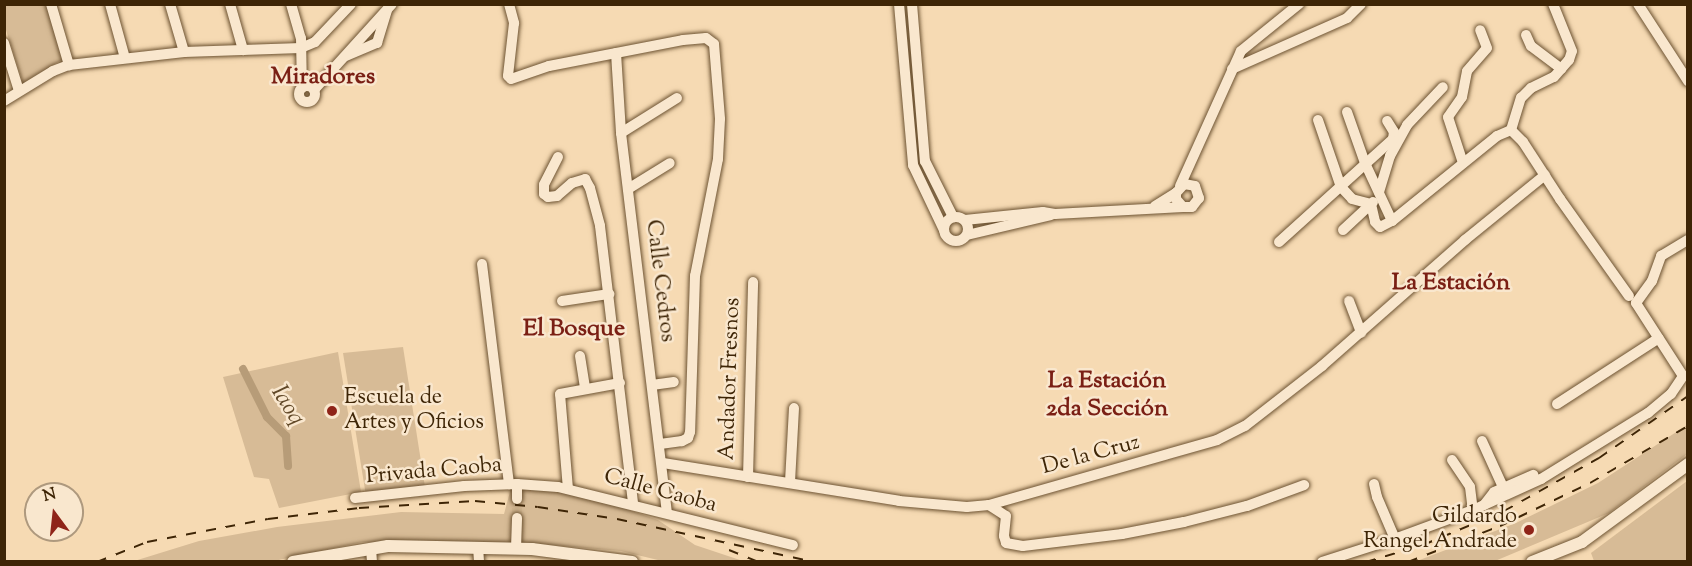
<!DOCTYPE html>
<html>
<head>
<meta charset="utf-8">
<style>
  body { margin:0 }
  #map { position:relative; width:1692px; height:566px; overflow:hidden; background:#f6dab3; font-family:"Sorts Mill Goudy",serif }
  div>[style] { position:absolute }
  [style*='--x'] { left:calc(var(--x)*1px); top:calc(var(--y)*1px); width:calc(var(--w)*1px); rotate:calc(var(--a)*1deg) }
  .green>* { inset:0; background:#d7bb96 }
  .canal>* { height:8px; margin:-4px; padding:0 4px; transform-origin:4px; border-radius:4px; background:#b79c78 }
  .minor-tunnel>* { height:10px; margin-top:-5px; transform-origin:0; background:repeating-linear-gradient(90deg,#d1b690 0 10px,transparent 0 15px) }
  .roads { filter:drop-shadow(0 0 2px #6c5231) drop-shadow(0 0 2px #6c5231) }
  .minor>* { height:10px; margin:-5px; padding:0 5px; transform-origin:5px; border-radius:5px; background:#f9e7ce }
  .minor>.ring { margin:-5px; padding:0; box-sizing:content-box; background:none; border:10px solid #f9e7ce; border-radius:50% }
  .tertiary>* { height:12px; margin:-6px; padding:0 6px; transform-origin:6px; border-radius:6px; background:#f9e7ce }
  .rail>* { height:2px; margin-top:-1px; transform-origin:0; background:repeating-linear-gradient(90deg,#3e2506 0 10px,transparent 0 20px) }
  .dots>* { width:16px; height:16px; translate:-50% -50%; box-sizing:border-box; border:3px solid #f9e7ce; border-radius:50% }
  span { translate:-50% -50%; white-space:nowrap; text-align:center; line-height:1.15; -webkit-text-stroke:5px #f9e7ce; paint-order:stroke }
  .street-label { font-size:22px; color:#3e2506 }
  .poi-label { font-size:22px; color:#3e2506 }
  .left { translate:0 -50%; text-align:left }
  .right { translate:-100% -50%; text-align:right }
  .neighbourhood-label { font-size:24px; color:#7a1f14; font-weight:700 }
  .water-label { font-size:24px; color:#624928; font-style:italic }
  .frame { position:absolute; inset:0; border:6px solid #3e2506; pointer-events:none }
  .north { position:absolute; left:24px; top:482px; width:60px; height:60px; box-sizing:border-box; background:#f9e7ce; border:2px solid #ae997e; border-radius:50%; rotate:345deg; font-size:16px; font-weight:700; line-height:24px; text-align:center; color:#3e2506 }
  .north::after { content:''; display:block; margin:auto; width:21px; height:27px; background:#8f2418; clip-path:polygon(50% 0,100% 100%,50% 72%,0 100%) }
</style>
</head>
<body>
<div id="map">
  <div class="green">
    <div style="clip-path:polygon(4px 5px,47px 5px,63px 59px,23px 83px,5px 27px)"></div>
    <div style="clip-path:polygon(403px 347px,425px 487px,366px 496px,343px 353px)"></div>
    <div style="clip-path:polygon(338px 352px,361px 492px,279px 508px,269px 479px,254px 477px,223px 377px)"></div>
    <div style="clip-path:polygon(1687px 425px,1687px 454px,1609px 513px,1495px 561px,1417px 561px,1516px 523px,1598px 483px)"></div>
    <div style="clip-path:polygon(1687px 481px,1687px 561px,1594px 561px,1591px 553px)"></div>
    <div style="clip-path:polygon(511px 488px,577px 492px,658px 520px,695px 545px,743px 561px,662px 561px,621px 551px,528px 543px,405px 542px,362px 542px,274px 561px,131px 562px,199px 541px,277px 527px,401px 512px,504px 514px)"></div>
  </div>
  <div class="canal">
    <div style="--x:243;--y:369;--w:54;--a:63.4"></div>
    <div style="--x:267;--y:417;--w:27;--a:45"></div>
    <div style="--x:286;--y:436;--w:30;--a:86"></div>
  </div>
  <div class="minor-tunnel">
    <div style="--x:517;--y:518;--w:19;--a:-90"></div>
  </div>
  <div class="roads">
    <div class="minor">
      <div style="--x:51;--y:4;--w:64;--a:73.6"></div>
      <div style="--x:110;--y:4;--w:56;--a:74.5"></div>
      <div style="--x:170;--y:4;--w:50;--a:73.7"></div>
      <div style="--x:230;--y:4;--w:48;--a:74.2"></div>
      <div style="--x:291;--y:4;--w:35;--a:74"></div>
      <div style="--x:301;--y:38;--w:50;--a:88.9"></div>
      <div style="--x:509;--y:4;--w:20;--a:75"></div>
      <div style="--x:514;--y:23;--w:53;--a:96.5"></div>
      <div style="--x:508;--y:76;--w:4;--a:45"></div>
      <div style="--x:511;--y:79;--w:40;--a:-18.9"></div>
      <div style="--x:549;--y:66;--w:136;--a:-11"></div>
      <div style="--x:683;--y:40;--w:23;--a:-5"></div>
      <div style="--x:706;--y:38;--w:10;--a:37"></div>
      <div style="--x:714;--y:44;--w:75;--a:85.4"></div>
      <div style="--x:720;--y:119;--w:40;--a:92.9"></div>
      <div style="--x:718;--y:159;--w:119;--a:101.1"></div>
      <div style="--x:695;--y:276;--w:156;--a:91.8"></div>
      <div style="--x:690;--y:432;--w:6;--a:108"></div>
      <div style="--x:688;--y:438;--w:7;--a:153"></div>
      <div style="--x:682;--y:441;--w:22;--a:172"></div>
      <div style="--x:899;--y:4;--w:162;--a:85"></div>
      <div style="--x:913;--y:165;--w:72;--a:64.5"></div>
      <div style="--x:912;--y:4;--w:158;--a:85.3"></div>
      <div style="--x:925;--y:161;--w:63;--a:63.4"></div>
      <div style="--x:1638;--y:4;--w:92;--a:57"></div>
      <div style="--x:1526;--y:35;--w:12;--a:66"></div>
      <div style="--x:1531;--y:46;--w:38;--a:37"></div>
      <div style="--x:4;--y:43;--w:50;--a:72.6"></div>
      <div style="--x:616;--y:53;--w:80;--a:86.4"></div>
      <div style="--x:621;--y:133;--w:383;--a:83.1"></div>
      <div style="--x:346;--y:56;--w:34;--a:-23"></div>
      <div style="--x:377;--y:43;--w:34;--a:-73"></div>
      <div style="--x:1232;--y:69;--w:126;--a:-23.9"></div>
      <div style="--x:1347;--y:18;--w:20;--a:-45"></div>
      <div class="ring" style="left:299px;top:86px;width:6px;height:6px"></div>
      <div style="--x:314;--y:90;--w:116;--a:-47.8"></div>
      <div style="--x:4;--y:101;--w:57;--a:-31.5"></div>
      <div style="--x:53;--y:71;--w:17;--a:-21"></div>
      <div style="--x:69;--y:65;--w:116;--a:-6.4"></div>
      <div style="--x:184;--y:52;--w:117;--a:-2"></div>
      <div style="--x:301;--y:48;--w:15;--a:-23"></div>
      <div style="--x:315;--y:42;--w:52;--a:-46.5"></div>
      <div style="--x:1347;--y:112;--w:54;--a:70.6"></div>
      <div style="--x:1365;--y:163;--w:64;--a:65"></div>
      <div style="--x:1318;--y:120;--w:71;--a:71.1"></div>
      <div style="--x:1341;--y:187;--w:16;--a:47"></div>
      <div style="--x:1352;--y:199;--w:20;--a:15"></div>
      <div style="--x:1371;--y:204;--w:18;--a:77"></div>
      <div style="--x:1375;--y:222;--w:7;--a:45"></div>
      <div style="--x:1380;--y:227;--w:13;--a:-27"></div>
      <div style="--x:1392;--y:221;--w:135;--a:-39"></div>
      <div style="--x:1497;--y:136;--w:15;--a:-23"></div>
      <div style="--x:1511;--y:130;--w:17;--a:45"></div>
      <div style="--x:1523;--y:142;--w:68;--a:57"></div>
      <div style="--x:1560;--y:199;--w:119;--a:54.6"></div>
      <div style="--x:1511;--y:130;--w:34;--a:-73"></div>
      <div style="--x:1521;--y:98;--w:14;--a:-45"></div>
      <div style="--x:1531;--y:88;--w:25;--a:-26"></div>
      <div style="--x:1554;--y:77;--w:23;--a:-49"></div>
      <div style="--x:1569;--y:60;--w:9;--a:-72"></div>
      <div style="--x:1572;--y:51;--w:51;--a:-112"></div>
      <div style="--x:621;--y:133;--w:66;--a:-32"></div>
      <div style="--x:558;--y:157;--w:31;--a:117"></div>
      <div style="--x:544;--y:185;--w:9;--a:90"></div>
      <div style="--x:544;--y:194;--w:5;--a:37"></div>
      <div style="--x:548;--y:197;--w:9;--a:-6"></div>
      <div style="--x:557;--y:196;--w:20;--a:-41"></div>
      <div style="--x:572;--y:183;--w:14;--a:-17"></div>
      <div style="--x:585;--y:179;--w:10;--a:61"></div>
      <div style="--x:590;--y:188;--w:39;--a:75"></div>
      <div style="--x:600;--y:226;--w:280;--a:83.2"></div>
      <div style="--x:1463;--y:163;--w:48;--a:-108.1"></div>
      <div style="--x:1448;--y:117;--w:24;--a:-55"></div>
      <div style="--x:1462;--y:97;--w:26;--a:-79"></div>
      <div style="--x:1467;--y:71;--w:30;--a:-49"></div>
      <div style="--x:1487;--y:48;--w:19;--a:-111"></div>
      <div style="--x:1180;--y:186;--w:148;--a:-65.7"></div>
      <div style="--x:1241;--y:51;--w:75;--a:-39"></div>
      <div style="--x:628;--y:189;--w:49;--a:-31.8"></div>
      <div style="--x:1379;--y:192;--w:38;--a:-73"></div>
      <div style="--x:1390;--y:156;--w:35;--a:-61"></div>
      <div style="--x:1407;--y:125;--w:52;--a:-46.5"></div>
      <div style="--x:1155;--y:206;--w:25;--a:-32"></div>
      <div style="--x:1176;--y:193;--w:12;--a:-48"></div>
      <div style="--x:1184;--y:184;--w:11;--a:10"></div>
      <div style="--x:1195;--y:186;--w:13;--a:72"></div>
      <div style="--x:1199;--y:198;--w:11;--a:128"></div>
      <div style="--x:1192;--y:207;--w:9;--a:180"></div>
      <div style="--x:1183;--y:207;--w:11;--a:-131"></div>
      <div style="--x:1176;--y:199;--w:6;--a:-90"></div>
      <div class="ring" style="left:944px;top:217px;width:14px;height:14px"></div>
      <div style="--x:965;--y:220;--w:78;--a:-5.9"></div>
      <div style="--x:1043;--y:212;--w:12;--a:9"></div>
      <div style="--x:1055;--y:214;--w:128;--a:-3.1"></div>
      <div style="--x:1343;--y:230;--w:41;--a:-43"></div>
      <div style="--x:967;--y:235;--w:86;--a:-13.4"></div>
      <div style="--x:1279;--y:242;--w:154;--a:-42.1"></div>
      <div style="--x:1393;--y:139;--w:7;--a:-82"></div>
      <div style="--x:1394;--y:132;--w:13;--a:-122"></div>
      <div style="--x:482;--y:264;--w:222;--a:83"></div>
      <div style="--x:562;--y:301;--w:48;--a:-8.5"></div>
      <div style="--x:1349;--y:301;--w:34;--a:69"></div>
      <div style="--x:580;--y:356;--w:32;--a:81"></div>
      <div style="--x:652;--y:385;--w:22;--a:-8"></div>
      <div style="--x:1557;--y:404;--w:121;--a:-32.9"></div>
      <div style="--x:1482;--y:441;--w:51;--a:65.5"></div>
      <div style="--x:1452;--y:460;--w:32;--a:56"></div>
      <div style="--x:1470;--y:487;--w:23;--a:83"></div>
      <div style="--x:663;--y:463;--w:239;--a:9.1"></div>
      <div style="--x:899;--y:501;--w:68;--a:5"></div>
      <div style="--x:967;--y:507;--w:22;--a:-5"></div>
      <div style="--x:989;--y:505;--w:237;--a:-15.9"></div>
      <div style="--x:1217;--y:440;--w:31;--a:-27"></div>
      <div style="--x:1245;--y:426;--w:98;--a:-37.9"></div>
      <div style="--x:1322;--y:366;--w:191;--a:-41.4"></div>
      <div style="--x:1465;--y:240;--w:103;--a:-39.1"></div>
      <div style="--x:748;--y:477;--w:195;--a:-88.5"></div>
      <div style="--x:790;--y:482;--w:74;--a:-86.9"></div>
      <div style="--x:517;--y:484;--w:15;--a:90"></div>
      <div style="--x:1374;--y:484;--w:13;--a:77"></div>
      <div style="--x:1377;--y:497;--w:46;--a:66.8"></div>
      <div style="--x:568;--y:489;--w:95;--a:-94.8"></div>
      <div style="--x:560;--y:394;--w:61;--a:-10.4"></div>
      <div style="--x:355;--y:498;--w:110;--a:-6.3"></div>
      <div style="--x:464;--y:486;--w:53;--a:-2.2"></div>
      <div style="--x:517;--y:484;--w:41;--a:4.2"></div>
      <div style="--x:558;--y:487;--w:242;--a:13.9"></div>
      <div style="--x:989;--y:505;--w:20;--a:33"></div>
      <div style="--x:1006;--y:516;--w:20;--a:96"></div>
      <div style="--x:1004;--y:536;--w:7;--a:74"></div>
      <div style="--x:1006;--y:543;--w:17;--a:10"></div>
      <div style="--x:1023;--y:546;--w:100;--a:-6.9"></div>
      <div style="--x:1122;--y:534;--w:63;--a:-11"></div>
      <div style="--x:1184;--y:522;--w:65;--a:-14.3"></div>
      <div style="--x:1247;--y:506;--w:61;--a:-20.2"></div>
      <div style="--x:1484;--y:505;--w:16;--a:-52"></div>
      <div style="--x:1494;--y:492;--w:43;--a:-23.6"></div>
      <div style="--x:478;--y:547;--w:15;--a:86"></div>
      <div style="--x:371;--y:548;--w:14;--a:86"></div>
      <div style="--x:516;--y:548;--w:30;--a:-88"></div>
      <div style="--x:1322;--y:562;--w:82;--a:-17.8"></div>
      <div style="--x:1400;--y:537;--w:78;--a:-20.3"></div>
      <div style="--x:1473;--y:510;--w:75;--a:-24.5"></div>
      <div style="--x:1541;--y:479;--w:126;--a:-31.7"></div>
      <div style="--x:1648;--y:413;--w:30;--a:-40"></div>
      <div style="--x:1671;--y:394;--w:22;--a:-56"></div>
      <div style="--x:1683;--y:376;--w:87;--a:-122.8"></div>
      <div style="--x:1636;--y:303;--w:27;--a:-54"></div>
      <div style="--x:1652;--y:281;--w:27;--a:-70"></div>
      <div style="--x:1661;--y:256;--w:31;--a:-31"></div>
    </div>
    <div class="tertiary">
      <div style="--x:293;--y:562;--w:96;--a:-9.6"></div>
      <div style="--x:388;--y:546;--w:144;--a:1.2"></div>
      <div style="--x:532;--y:549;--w:101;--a:7.4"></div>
      <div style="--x:1532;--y:562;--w:54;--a:-21.8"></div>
      <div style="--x:1582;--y:542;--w:132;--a:-36.3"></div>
    </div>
  </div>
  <div class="rail">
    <div style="--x:729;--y:550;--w:31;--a:22"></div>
    <div style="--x:97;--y:562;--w:54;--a:-21.8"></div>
    <div style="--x:147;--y:542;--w:123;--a:-10.8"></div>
    <div style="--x:268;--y:519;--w:92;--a:-6.9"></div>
    <div style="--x:359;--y:508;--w:116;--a:-3.5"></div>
    <div style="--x:475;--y:501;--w:63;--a:5.4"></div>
    <div style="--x:538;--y:507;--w:80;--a:8.6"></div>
    <div style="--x:617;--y:519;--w:203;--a:12.3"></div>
    <div style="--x:1366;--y:562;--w:59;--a:-16.6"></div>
    <div style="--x:1423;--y:545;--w:88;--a:-22.8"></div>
    <div style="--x:1504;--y:511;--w:109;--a:-29.2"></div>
    <div style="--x:1599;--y:458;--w:108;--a:-34.9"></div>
    <div style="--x:1408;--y:562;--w:99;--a:-21.4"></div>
    <div style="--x:1500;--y:526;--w:100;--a:-25.5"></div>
    <div style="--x:1590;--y:483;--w:113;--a:-30.2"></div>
  </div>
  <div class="dots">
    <div style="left:332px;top:411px;background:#8f2418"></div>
    <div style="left:1529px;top:530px;background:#8f2418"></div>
  </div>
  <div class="street-label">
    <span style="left:659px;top:281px;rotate:83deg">Calle Cedros</span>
    <span style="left:731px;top:379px;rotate:-88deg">Andador Fresnos</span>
    <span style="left:1091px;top:456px;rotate:-15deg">De la Cruz</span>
    <span style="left:434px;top:472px;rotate:-5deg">Privada Caoba</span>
    <span style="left:660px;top:492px;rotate:15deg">Calle Caoba</span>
  </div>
  <div class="poi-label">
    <span class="left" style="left:344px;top:411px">Escuela de<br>Artes y Oficios</span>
    <span class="right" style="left:1517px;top:530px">Gildardo<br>Rangel Andrade</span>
  </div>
  <div class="neighbourhood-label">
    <span style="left:323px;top:78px">Miradores</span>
    <span style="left:1451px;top:284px">La Estación</span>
    <span style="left:574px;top:330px">El Bosque</span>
    <span style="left:1107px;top:396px">La Estación<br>2da Sección</span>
  </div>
  <div class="water-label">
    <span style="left:287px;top:406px;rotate:58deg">Iaoq</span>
  </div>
  <div class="frame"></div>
  <div class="north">N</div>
</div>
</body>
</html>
